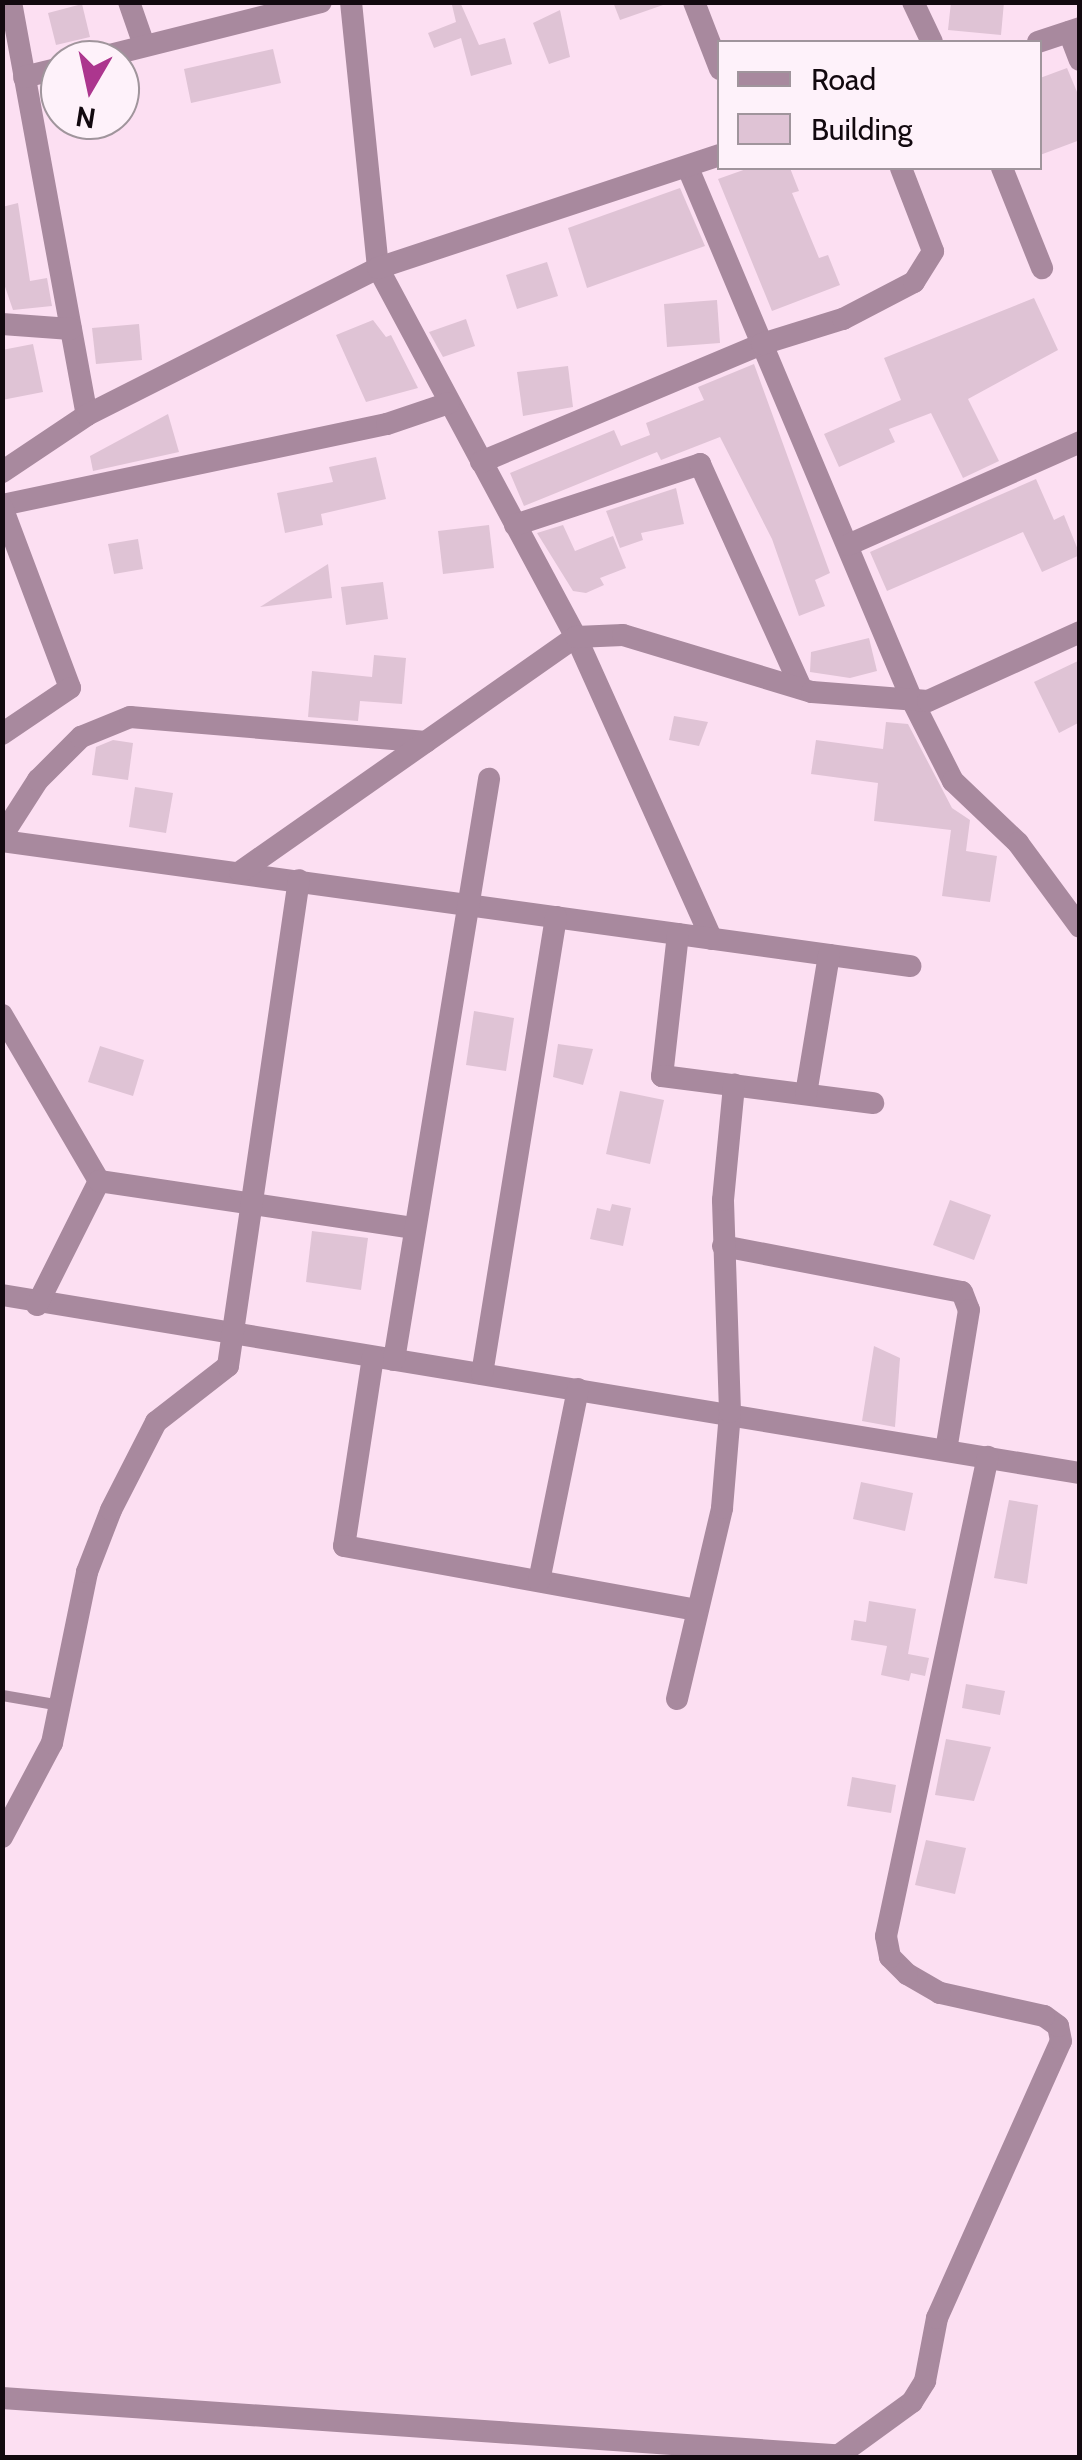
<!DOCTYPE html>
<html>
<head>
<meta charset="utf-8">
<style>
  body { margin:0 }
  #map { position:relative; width:1082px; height:2460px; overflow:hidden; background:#fcdff2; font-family:Cabin,sans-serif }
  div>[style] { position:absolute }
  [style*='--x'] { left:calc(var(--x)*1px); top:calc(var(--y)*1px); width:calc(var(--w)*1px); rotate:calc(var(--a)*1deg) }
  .building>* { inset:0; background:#dfc3d5 }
  .lane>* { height:11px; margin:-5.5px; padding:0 5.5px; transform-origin:5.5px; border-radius:5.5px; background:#a8899e }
  .street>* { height:22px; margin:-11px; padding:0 11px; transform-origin:11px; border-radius:11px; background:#a8899e }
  span { translate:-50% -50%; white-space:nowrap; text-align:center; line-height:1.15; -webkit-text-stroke:9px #fef2fa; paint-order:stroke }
  .frame { position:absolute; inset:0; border:5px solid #12090f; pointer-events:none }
  .legend { position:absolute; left:717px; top:40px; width:325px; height:130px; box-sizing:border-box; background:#fef2fa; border:2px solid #a0959c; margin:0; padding:12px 18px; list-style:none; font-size:30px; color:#12090f }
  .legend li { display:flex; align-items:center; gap:20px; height:50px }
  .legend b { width:50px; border:2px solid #a0959c }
  .north { position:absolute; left:40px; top:40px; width:100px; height:100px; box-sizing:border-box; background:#fef2fa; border:2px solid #a0959c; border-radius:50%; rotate:189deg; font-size:28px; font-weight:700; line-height:40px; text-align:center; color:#12090f }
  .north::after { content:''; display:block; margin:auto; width:35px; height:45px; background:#ac368e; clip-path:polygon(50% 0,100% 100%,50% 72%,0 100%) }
</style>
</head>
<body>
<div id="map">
  <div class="building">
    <div style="clip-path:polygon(460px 2px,479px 45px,505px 38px,512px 64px,471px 76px,461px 38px,434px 48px,428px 33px,456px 22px,452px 5px)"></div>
    <div style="clip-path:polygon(613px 2px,662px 2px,663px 5px,620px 20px)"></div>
    <div style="clip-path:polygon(951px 2px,1004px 2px,1001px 35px,948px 30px)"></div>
    <div style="clip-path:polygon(82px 4px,90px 37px,56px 45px,48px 13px)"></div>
    <div style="clip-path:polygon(560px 10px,570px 57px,549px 64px,533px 23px)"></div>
    <div style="clip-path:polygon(273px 49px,281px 83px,191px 103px,184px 69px)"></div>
    <div style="clip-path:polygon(1067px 68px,1080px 99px,1080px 140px,1040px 155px,1040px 78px)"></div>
    <div style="clip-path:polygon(749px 168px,790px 168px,799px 191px,792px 193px,819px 258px,828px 255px,840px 285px,772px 311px,718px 179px)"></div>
    <div style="clip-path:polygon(680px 188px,705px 246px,587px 288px,568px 228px)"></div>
    <div style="clip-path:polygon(18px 203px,30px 281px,47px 278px,52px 306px,13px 310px,2px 278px,2px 207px)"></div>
    <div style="clip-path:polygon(547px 262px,558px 296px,517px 309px,506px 275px)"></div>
    <div style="clip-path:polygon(1034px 298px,1058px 350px,968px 399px,999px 461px,963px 478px,931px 413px,889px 429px,895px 442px,839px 467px,824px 434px,901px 400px,884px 358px)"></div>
    <div style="clip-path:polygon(717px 300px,720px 343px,667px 347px,664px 304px)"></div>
    <div style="clip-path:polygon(466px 319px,475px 346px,443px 357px,429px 332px)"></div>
    <div style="clip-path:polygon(373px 320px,386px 337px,391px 335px,418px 388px,366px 402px,336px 335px)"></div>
    <div style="clip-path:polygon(139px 324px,142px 360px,96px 364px,92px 328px)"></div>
    <div style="clip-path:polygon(33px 344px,43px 392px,2px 400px,2px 350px)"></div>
    <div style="clip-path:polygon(754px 364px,830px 573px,815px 580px,825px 606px,799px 616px,772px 539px,720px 437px,661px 460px,657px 452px,524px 506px,510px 473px,614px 430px,621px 446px,650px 435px,646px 423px,704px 400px,698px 387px)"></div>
    <div style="clip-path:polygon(568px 366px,573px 407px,523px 416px,517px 372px)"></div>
    <div style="clip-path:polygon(168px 414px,179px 452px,93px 471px,90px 456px)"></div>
    <div style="clip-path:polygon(376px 457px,386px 499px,321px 514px,323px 525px,285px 533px,277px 493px,333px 482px,329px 467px)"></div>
    <div style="clip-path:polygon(1036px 479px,1054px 520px,1064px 515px,1080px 555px,1042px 572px,1023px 532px,887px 591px,870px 552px)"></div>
    <div style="clip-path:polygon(676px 488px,684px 524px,641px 533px,643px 540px,620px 548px,606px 511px)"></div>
    <div style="clip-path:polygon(489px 525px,494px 568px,443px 574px,438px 531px)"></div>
    <div style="clip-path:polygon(563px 525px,575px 551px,613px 536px,626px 568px,600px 578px,604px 585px,586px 593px,573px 591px,537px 533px)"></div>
    <div style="clip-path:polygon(138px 539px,143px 569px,114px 574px,108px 544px)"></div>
    <div style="clip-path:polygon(328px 564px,332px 598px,260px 607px)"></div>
    <div style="clip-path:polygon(383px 582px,388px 619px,346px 625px,341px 587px)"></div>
    <div style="clip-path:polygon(869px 638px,877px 671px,850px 678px,810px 672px,811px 652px)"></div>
    <div style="clip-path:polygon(374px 655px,406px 658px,402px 704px,360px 701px,358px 721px,308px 717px,312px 671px,372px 677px)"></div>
    <div style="clip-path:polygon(1080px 660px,1080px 722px,1059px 733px,1034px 682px)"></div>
    <div style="clip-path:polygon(674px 716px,708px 722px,699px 746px,669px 740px)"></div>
    <div style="clip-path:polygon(886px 722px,908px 724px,952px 808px,970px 820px,966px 851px,997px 856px,990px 902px,942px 896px,951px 830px,874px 821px,878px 783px,811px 774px,816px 740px,883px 749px)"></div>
    <div style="clip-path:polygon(113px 740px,133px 743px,128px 780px,92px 775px,96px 747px)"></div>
    <div style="clip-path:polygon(135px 787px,173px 793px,166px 833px,129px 827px)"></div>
    <div style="clip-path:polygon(474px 1011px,514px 1018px,506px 1071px,466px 1065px)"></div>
    <div style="clip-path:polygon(558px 1044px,593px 1049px,583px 1085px,553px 1077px)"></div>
    <div style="clip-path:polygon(100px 1046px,144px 1060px,133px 1096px,88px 1082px)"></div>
    <div style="clip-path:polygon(620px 1091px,664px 1100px,650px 1164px,606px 1154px)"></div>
    <div style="clip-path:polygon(950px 1200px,991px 1215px,974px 1260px,933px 1245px)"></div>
    <div style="clip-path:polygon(612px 1204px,631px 1208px,623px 1246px,590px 1239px,597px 1208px,610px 1211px)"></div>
    <div style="clip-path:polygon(312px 1231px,368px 1238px,361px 1290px,306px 1282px)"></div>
    <div style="clip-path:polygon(874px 1346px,900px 1358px,895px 1427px,862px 1421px)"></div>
    <div style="clip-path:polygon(861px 1482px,913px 1493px,905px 1531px,853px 1519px)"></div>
    <div style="clip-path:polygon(1009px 1500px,1038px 1505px,1027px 1584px,994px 1578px)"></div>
    <div style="clip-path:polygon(869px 1601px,916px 1609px,908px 1654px,929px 1658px,925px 1676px,911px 1673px,909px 1681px,881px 1675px,887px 1646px,851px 1640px,854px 1620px,866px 1622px)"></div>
    <div style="clip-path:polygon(966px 1684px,1005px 1691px,1000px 1715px,962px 1708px)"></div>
    <div style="clip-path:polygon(946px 1739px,991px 1747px,974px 1801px,935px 1795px)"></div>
    <div style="clip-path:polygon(852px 1777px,896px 1785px,891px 1813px,847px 1806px)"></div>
    <div style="clip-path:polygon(926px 1840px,966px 1848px,955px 1894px,915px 1885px)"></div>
  </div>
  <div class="lane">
    <div style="--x:2;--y:1695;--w:59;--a:9.8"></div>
  </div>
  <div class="street">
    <div style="--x:11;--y:2;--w:420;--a:79.6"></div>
    <div style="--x:129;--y:2;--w:46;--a:70.8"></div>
    <div style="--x:351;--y:2;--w:267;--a:84.2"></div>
    <div style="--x:378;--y:268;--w:419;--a:61.8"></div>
    <div style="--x:576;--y:637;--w:331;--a:65.8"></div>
    <div style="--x:694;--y:2;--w:72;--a:68.8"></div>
    <div style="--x:913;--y:2;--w:44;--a:64.6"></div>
    <div style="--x:1069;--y:32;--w:30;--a:69"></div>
    <div style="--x:1038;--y:42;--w:44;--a:-18.4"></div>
    <div style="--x:90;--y:60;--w:238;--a:-14.1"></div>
    <div style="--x:24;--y:77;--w:37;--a:-14"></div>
    <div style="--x:688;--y:168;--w:577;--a:67.17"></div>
    <div style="--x:912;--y:700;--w:91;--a:63.2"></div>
    <div style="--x:953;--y:781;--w:90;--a:43.6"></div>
    <div style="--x:1018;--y:843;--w:104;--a:53.6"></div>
    <div style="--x:1002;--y:168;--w:108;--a:68.2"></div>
    <div style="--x:2;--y:324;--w:69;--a:4.1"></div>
    <div style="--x:481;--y:462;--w:305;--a:-22.8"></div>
    <div style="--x:762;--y:344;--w:85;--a:-17.2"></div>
    <div style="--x:843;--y:319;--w:80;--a:-27.5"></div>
    <div style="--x:914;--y:282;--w:36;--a:-58"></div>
    <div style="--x:933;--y:251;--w:89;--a:-111.1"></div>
    <div style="--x:2;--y:472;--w:102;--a:-33.8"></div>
    <div style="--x:87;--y:415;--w:326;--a:-26.8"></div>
    <div style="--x:378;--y:268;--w:360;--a:-18.3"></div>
    <div style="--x:2;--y:505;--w:393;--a:-11.9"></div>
    <div style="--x:387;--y:424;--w:65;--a:-18.7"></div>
    <div style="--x:2;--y:507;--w:193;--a:69.4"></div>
    <div style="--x:70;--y:688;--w:82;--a:145.9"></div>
    <div style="--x:515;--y:525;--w:195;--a:-18.2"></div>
    <div style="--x:700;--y:464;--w:246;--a:65.7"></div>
    <div style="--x:848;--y:545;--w:254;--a:-23.9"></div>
    <div style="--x:2;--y:836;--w:67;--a:-57.3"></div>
    <div style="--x:38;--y:780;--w:61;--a:-45"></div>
    <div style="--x:81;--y:737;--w:53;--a:-22.2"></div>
    <div style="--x:130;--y:717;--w:297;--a:4.8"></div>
    <div style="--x:2;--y:841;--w:917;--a:7.84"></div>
    <div style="--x:240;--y:872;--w:410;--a:-35"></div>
    <div style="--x:576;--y:637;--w:47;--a:-2.4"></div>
    <div style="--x:623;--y:635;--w:197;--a:16.8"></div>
    <div style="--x:812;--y:692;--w:116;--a:4.4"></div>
    <div style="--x:928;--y:701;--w:167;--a:-24.4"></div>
    <div style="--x:678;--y:934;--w:143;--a:96.4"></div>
    <div style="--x:662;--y:1076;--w:213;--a:7.3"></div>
    <div style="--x:2;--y:1015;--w:192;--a:59.7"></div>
    <div style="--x:806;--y:1094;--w:141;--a:-80.6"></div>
    <div style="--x:723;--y:1246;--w:243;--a:10.9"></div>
    <div style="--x:962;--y:1292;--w:19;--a:69"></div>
    <div style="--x:969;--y:1310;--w:142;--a:99.3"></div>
    <div style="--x:2;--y:1295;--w:1093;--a:9.38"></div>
    <div style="--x:37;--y:1305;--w:139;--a:-63.4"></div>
    <div style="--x:99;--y:1181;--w:317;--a:8.5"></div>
    <div style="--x:373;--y:1357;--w:191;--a:98.7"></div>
    <div style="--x:344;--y:1546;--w:359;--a:10.3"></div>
    <div style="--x:394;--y:1360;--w:589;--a:-80.71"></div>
    <div style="--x:482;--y:1374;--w:463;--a:-80.8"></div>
    <div style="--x:539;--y:1581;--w:196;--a:-78.5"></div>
    <div style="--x:677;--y:1699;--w:196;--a:-76.7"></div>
    <div style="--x:722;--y:1508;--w:96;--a:-85.2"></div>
    <div style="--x:730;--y:1412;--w:212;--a:-91.9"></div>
    <div style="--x:723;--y:1200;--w:116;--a:-84.5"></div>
    <div style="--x:2;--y:1837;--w:106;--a:-62"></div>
    <div style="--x:52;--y:1743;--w:175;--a:-78.4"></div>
    <div style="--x:87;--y:1572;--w:66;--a:-68.8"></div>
    <div style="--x:111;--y:1510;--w:99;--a:-62.9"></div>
    <div style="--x:156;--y:1422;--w:91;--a:-37.9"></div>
    <div style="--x:228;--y:1366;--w:491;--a:-81.7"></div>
    <div style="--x:2;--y:2398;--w:847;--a:3.93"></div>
    <div style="--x:835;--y:2458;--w:95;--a:-36"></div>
    <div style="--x:912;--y:2402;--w:25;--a:-58"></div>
    <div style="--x:925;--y:2381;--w:64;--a:-79.2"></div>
    <div style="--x:937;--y:2318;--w:303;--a:-65.9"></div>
    <div style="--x:1061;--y:2041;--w:15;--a:-101"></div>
    <div style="--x:1058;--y:2026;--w:17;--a:-144"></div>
    <div style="--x:1044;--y:2016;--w:107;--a:-167.5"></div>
    <div style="--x:940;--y:1993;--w:38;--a:-150"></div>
    <div style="--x:907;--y:1974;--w:24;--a:-135"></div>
    <div style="--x:890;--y:1957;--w:21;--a:-101"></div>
    <div style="--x:886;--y:1936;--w:490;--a:-78"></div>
  </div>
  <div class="frame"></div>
  <ul class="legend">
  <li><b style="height:12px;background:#a8899e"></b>Road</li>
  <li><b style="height:28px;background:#dfc3d5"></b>Building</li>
  </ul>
  <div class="north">N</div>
</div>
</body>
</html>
